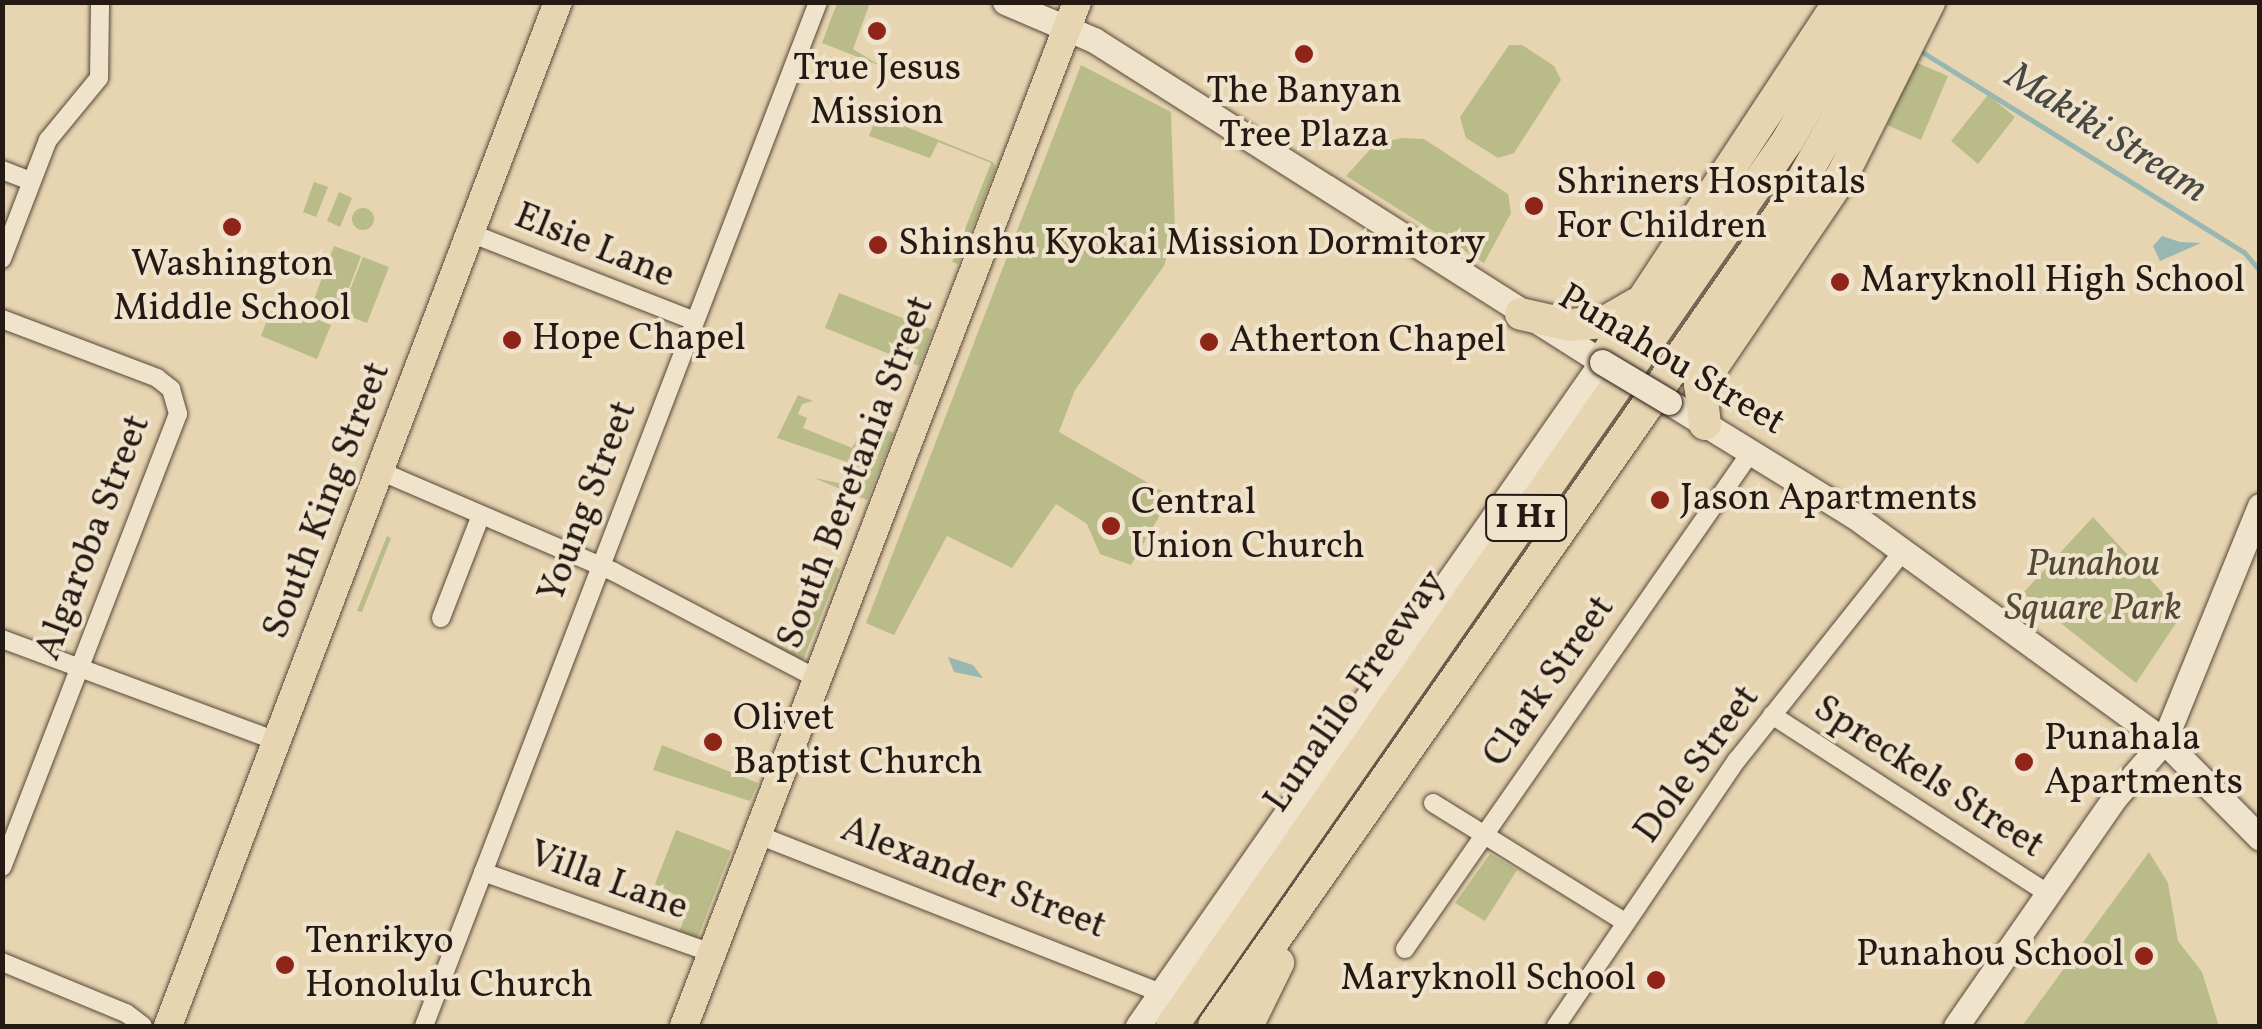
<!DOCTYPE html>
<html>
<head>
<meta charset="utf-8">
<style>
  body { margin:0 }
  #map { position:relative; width:2262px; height:1029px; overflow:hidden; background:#e7d4b1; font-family:Vollkorn,serif }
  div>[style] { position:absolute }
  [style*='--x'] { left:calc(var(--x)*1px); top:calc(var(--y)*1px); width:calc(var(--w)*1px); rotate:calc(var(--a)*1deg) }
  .green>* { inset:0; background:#b9bc89 }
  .round { border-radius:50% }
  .water>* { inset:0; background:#98b7b2 }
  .stream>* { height:5px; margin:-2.5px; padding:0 2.5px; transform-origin:2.5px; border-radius:2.5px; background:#98b7b2 }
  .roads { filter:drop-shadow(0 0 2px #56483a) drop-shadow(0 0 2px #56483a) }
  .street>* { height:18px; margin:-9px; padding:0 9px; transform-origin:9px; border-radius:9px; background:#efe3cc }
  .secondary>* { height:25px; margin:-12.5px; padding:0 12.5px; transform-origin:12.5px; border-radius:12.5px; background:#efe3cc }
  .primary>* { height:28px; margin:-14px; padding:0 14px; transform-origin:14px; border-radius:14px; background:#e7d4b1 }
  .highway>* { height:32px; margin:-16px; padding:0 16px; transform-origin:16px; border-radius:16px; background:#e7d4b1 }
  .bridges { filter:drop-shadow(0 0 2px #251913) drop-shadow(0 0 2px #251913) }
  .secondary-bridge>* { height:25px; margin:-12.5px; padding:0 12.5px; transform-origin:12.5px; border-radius:12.5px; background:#efe3cc }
  .dots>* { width:28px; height:28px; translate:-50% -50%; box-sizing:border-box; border:5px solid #efe3cc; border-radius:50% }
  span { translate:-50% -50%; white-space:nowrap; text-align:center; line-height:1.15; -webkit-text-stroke:8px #efe3cc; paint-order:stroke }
  .shield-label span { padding:2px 8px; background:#efe3cc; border:2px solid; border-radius:8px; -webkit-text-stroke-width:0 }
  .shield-label { font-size:35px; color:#251913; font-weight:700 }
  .poi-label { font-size:38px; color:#251913 }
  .left { translate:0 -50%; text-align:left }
  .right { translate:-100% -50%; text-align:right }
  .street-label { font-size:38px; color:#251913 }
  .park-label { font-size:38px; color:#514a36; font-style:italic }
  .water-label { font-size:40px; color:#484843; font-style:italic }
  .frame { position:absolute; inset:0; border:5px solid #251913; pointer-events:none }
</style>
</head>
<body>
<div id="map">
  <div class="green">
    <div style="clip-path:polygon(837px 3px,870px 3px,853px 49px,881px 66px,822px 43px)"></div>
    <div style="clip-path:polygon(1509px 45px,1522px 45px,1554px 66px,1561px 80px,1514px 153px,1498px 158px,1466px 138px,1460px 117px)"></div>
    <div style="clip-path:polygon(1915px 62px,1948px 76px,1921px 140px,1887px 125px)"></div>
    <div style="clip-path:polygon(1081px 65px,1171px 112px,1175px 230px,1164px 266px,1075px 390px,1059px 432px,1171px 496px,1131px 565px,1100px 554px,1087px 524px,1056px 504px,1012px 568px,947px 536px,894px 635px,866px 623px)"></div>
    <div style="clip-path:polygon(1988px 95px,2015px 117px,1978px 164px,1951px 141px)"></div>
    <div style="clip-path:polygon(877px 115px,993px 162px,996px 167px,958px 264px,952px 262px,991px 163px,938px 142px,930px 158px,869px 136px)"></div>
    <div style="clip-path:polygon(1403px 138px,1424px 139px,1508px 194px,1511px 213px,1484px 263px,1346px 176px,1376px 143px)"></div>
    <div style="clip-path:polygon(314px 182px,328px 187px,316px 217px,303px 212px)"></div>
    <div style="clip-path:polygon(339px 192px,352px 198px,340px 227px,327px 221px)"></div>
    <div class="round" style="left:352px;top:208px;width:22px;height:22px"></div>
    <div style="clip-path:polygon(334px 246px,361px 256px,340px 312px,313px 302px)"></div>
    <div style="clip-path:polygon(363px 257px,389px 267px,367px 323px,341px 313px)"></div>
    <div style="clip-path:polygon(839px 293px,933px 330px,919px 366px,825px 328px)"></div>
    <div style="clip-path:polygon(274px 302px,331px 325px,317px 359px,261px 336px)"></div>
    <div style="clip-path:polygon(798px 395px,813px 401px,802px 404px,798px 414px,807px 418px,803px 428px,852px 448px,867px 422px,894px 433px,867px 500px,814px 478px,849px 485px,855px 469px,847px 462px,777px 438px)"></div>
    <div style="clip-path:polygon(2093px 517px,2182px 614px,2136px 683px,2023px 593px)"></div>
    <div style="clip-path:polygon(387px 536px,391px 538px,362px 612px,357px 611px)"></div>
    <div style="clip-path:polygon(829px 564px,840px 569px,803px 660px,798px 659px,720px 617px,791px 651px)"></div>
    <div style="clip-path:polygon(662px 745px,758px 783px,750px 801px,653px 770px)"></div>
    <div style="clip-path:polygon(676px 830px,731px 851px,696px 942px,678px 935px,690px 903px,655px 884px)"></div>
    <div style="clip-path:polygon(2149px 852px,2168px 883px,2178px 941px,2202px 972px,2219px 1026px,2022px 1026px)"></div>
    <div style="clip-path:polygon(1490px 854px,1517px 870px,1485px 921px,1455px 903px)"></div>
  </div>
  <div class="water">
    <div style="clip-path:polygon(2162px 236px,2180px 242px,2201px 243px,2160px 261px,2153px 246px)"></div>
    <div style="clip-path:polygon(948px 657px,973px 665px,983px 678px,954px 672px)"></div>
  </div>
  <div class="stream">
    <div style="--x:1919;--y:50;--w:383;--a:31.9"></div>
    <div style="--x:2244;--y:252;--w:25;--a:50"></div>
  </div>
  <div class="roads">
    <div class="street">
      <div style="--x:2;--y:170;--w:31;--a:21"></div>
      <div style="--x:470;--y:233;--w:241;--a:21.4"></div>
      <div style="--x:2;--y:259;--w:128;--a:-68.9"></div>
      <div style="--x:48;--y:140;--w:80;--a:-50.6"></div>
      <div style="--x:99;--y:78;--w:76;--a:-89.2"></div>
      <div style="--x:2;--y:319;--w:166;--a:20.8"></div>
      <div style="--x:157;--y:378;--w:18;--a:38"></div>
      <div style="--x:171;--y:389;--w:26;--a:74"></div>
      <div style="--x:178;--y:414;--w:486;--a:111.2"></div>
      <div style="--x:380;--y:471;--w:255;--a:23.3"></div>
      <div style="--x:614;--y:572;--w:230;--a:27.7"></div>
      <div style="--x:441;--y:618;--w:110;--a:-68.8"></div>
      <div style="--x:2;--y:639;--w:293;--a:20.4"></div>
      <div style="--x:1772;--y:715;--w:330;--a:32.9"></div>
      <div style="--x:1433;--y:803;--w:226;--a:31.8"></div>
      <div style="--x:758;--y:835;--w:433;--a:21.4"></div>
      <div style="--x:483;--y:872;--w:243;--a:19.5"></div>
      <div style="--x:1405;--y:949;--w:606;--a:-55.16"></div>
      <div style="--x:2;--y:962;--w:134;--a:22.4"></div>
      <div style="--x:126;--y:1013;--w:21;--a:37"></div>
      <div style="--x:424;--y:1026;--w:1097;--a:-68.95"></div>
      <div style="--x:1556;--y:1026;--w:322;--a:-55.8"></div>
      <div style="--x:1737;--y:760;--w:268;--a:-51.5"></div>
    </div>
    <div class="secondary">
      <div style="--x:1005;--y:2;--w:97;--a:23.1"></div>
      <div style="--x:1094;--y:40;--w:601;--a:32.37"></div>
      <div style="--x:1602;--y:362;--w:810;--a:124.95"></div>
      <div style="--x:1669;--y:402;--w:216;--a:31.6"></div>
      <div style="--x:1853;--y:515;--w:384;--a:36"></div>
      <div style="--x:2164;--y:741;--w:136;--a:45.3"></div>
      <div style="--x:1956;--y:1026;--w:280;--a:-55.2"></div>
      <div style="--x:2116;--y:796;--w:73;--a:-48.9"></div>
      <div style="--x:2164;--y:741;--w:254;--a:-67.8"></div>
    </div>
    <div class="primary">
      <div style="--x:168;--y:1026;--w:1096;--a:-69.15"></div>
      <div style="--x:684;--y:1026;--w:1097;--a:-69"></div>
    </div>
    <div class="highway">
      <div style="--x:1521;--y:314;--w:50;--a:12.7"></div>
      <div style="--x:1570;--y:325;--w:35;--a:-5"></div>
      <div style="--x:1605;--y:322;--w:36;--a:-30"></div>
      <div style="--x:1602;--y:362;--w:431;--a:-56.6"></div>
      <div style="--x:1705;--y:424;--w:39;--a:-97"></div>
      <div style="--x:1700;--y:385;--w:253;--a:-55.8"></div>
      <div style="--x:1842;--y:176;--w:195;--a:-63.4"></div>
      <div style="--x:1249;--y:1022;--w:66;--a:-63.8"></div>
      <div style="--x:1172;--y:1026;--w:1079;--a:-55.19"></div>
      <div style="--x:1788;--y:140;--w:159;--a:-60.2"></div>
      <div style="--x:1214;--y:1026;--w:1013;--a:-55.09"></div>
      <div style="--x:1794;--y:195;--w:221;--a:-60.8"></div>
    </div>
  </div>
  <div class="bridges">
    <div class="secondary-bridge">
      <div style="--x:1602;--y:362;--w:78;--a:30.8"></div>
    </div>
  </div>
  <div class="dots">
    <div style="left:877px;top:31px;background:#8f2418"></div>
    <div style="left:1304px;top:54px;background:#8f2418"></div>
    <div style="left:1534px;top:206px;background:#8f2418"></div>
    <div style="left:232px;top:227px;background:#8f2418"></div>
    <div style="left:878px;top:245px;background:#8f2418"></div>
    <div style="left:1840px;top:282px;background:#8f2418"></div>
    <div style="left:512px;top:340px;background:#8f2418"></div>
    <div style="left:1209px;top:342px;background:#8f2418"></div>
    <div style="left:1660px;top:500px;background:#8f2418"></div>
    <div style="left:1111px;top:526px;background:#8f2418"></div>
    <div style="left:713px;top:742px;background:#8f2418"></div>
    <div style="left:2024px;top:762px;background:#8f2418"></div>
    <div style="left:2144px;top:956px;background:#8f2418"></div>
    <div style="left:285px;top:965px;background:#8f2418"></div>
    <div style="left:1656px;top:980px;background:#8f2418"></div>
  </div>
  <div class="shield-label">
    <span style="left:1526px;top:518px">I H1</span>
  </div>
  <div class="poi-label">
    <span style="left:877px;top:92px">True Jesus<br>Mission</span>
    <span style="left:1304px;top:115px">The Banyan<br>Tree Plaza</span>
    <span class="left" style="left:1556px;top:206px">Shriners Hospitals<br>For Children</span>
    <span class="left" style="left:898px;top:245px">Shinshu Kyokai Mission Dormitory</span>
    <span style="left:232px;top:288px">Washington<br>Middle School</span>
    <span class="left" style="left:1860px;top:282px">Maryknoll High School</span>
    <span class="left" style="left:532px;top:340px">Hope Chapel</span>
    <span class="left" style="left:1229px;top:342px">Atherton Chapel</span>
    <span class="left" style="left:1680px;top:500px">Jason Apartments</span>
    <span class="left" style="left:1131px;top:526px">Central<br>Union Church</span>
    <span class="left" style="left:733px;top:742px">Olivet<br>Baptist Church</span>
    <span class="left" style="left:2044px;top:762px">Punahala<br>Apartments</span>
    <span class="left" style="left:305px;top:965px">Tenrikyo<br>Honolulu Church</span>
    <span class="right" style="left:2124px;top:956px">Punahou School</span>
    <span class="right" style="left:1636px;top:980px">Maryknoll School</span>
  </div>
  <div class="street-label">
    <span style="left:594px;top:247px;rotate:22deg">Elsie Lane</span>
    <span style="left:1671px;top:361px;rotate:31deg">Punahou Street</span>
    <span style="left:857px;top:473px;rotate:-69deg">South Beretania Street</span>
    <span style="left:328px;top:501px;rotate:-69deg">South King Street</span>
    <span style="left:589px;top:502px;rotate:-69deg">Young Street</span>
    <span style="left:94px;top:538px;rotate:-69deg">Algaroba Street</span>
    <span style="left:1550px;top:682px;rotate:-55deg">Clark Street</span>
    <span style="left:1356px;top:692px;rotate:-55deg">Lunalilo Freeway</span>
    <span style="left:1698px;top:765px;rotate:-54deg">Dole Street</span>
    <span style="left:1928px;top:778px;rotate:33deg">Spreckels Street</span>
    <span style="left:973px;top:879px;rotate:21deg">Alexander Street</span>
    <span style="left:608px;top:882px;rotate:20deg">Villa Lane</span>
  </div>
  <div class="park-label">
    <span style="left:2093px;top:588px">Punahou<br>Square Park</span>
  </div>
  <div class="water-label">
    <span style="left:2106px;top:134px;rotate:32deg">Makiki Stream</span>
  </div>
  <div class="frame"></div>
</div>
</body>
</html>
